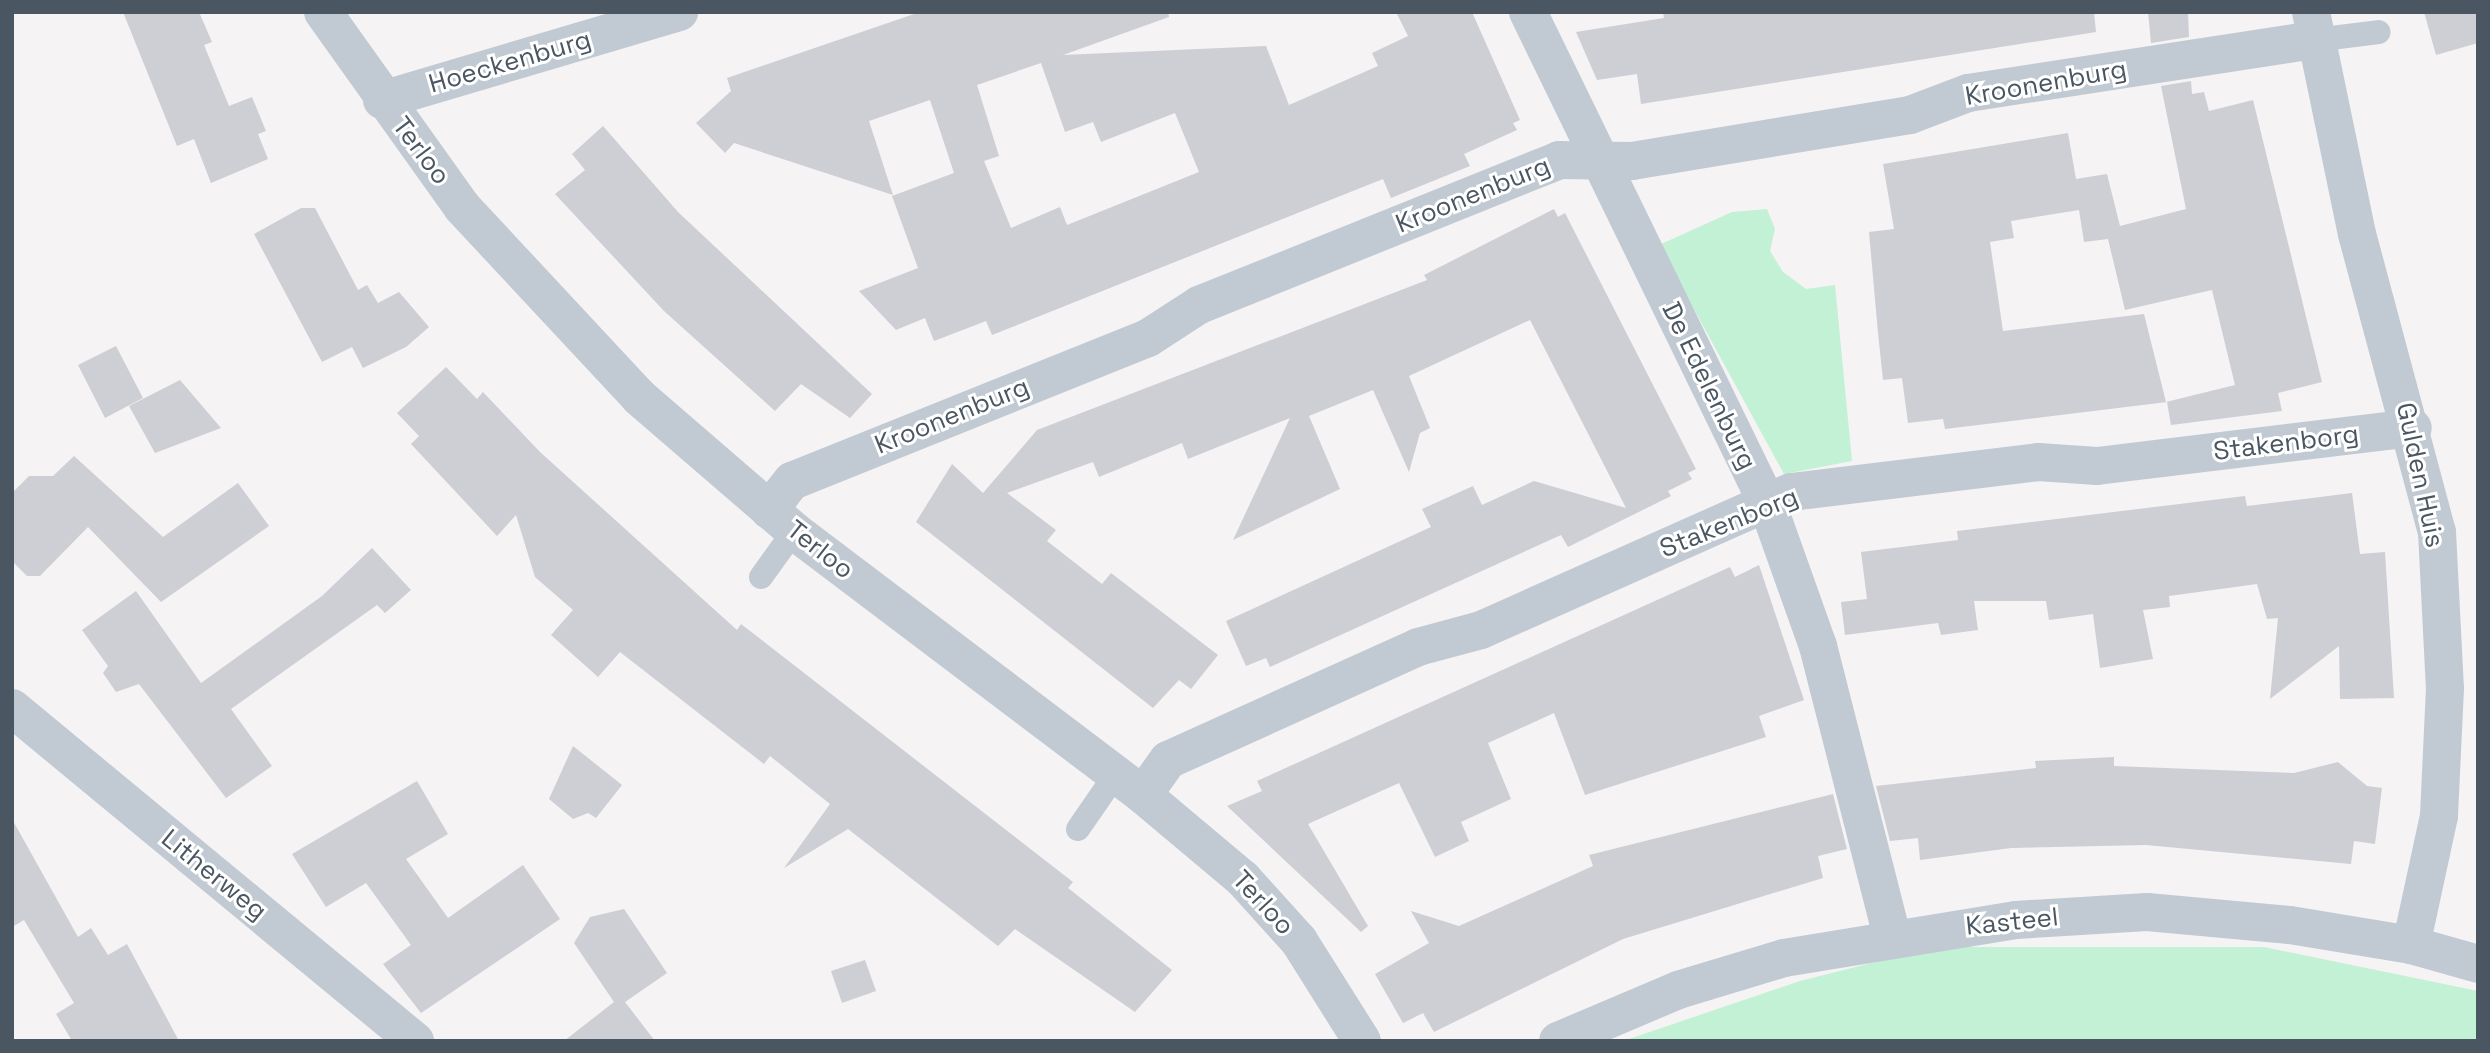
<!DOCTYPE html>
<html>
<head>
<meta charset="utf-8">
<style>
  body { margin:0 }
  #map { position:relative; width:2490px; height:1053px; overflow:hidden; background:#f5f3f3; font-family:"Space Grotesk",sans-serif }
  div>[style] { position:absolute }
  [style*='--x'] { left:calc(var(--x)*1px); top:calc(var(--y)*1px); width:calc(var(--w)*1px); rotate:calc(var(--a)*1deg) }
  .green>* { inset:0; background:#c3f1d5 }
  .building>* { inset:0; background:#cdcfd5 }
  .lane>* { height:24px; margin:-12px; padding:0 12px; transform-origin:12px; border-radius:12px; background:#c1cad2 }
  .street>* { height:38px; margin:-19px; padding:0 19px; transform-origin:19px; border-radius:19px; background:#c1cad2 }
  span { translate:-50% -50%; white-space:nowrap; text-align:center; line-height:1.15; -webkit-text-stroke:6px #fff; paint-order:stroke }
  .street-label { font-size:26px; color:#4a5661 }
  .frame { position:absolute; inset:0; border:14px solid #4a5661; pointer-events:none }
</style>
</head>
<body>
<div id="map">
  <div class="green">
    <div style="clip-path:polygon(1767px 209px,1775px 229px,1770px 251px,1783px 272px,1806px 289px,1835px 285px,1852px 461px,1784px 474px,1659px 245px,1732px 212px)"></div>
    <div style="clip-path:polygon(1935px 947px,2264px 947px,2478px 991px,2478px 1041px,1623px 1041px,1800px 981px)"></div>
  </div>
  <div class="building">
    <div style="clip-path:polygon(123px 12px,199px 12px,212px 42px,204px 45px,229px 106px,252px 97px,266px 131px,258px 134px,268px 159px,211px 183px,194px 139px,177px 146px)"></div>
    <div style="clip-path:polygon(evenodd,920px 12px,1168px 12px,1169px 17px,1063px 55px,1266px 46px,1289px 105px,1378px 66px,1372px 53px,1408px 36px,1396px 12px,1472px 12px,1520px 120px,1513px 123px,1517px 130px,1464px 154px,1470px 166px,1391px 198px,1383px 179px,992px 335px,986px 321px,934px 341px,925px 318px,896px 330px,859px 291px,918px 268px,892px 196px,954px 173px,930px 100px,869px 121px,893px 195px,734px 143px,725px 153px,696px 123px,731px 91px,727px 78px,920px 12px,1041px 63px,1065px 132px,1093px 122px,1101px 142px,1175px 113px,1199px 172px,1067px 225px,1060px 207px,1011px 228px,984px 161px,999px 156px,977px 85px,1041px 63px)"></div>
    <div style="clip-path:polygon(1663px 12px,2094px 12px,2096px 32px,1641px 104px,1637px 74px,1597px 80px,1576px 32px,1664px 18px)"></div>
    <div style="clip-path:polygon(2148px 12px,2188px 12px,2189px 37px,2151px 43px)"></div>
    <div style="clip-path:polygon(2424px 12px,2478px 12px,2478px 43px,2436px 55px)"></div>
    <div style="clip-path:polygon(evenodd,2191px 81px,2192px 94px,2204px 92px,2209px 111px,2253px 100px,2322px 382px,2278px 393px,2282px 411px,2171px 425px,2167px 402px,1945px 429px,1943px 419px,1908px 423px,1902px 378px,1883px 380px,1878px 333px,1869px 232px,1894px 229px,1883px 164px,2068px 133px,2076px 179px,2107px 174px,2120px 226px,2186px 209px,2161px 86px,2191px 81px,2079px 210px,2084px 242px,2108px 239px,2125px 310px,2212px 290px,2235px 385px,2166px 402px,2144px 314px,2003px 331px,1990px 242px,2014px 238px,2011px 221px,2079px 210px)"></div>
    <div style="clip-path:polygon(603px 126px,678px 212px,872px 394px,850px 418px,801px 384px,775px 411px,664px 311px,555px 194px,585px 170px,572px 154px)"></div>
    <div style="clip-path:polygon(301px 208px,315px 208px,358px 290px,367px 285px,378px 303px,399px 292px,429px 327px,406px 347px,363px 368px,352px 347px,322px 362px,254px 234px)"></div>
    <div style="clip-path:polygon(1554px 209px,1558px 217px,1565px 213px,1696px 469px,1688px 473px,1692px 479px,1668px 491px,1671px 496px,1568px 547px,1561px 535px,1270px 667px,1266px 658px,1246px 666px,1226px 621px,1431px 527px,1422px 509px,1473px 486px,1482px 505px,1534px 481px,1626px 508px,1530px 320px,1409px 376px,1430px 428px,1420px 433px,1409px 472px,1373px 390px,1309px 416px,1340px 489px,1233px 540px,1290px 418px,1188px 459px,1182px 443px,1099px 477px,1093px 462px,1007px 493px,1056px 530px,1047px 541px,1102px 584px,1111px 573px,1218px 655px,1191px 689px,1179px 680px,1153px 708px,916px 522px,952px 464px,983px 493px,1037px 430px,1427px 280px,1424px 275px)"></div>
    <div style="clip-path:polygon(116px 346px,143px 398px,105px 418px,78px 365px)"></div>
    <div style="clip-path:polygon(446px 367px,477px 399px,483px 392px,540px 452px,737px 630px,741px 624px,1073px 882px,1068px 888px,1172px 970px,1135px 1012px,1015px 929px,998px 946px,848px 829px,784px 868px,830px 804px,770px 756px,764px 764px,620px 652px,598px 677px,551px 635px,573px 610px,535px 577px,516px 515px,497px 536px,411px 444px,419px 436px,397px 413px)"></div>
    <div style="clip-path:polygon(180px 380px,221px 428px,155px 453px,129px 406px)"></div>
    <div style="clip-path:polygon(74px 456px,163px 537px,238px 483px,269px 526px,161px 602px,88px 527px,40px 576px,27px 576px,12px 561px,12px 493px,29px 476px,53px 476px)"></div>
    <div style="clip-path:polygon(2352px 493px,2360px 554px,2385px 552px,2394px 698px,2340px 699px,2339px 646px,2270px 699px,2278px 618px,2267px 619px,2257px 584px,2169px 596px,2170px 607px,2143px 610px,2153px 659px,2100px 668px,2093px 614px,2049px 620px,2046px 601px,1974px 601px,1978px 630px,1941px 635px,1938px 623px,1845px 635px,1841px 602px,1867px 599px,1861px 552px,1958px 540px,1957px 531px,2245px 496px,2247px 506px)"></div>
    <div style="clip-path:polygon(372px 548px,411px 590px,385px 613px,377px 605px,231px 709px,272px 766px,226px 798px,139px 684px,116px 692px,103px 673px,108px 666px,82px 630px,136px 591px,201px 683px,322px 596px)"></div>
    <div style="clip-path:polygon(1759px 565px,1804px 700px,1759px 716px,1766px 737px,1585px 795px,1554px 713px,1488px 743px,1511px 799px,1461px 822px,1469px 841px,1435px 857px,1399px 783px,1308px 824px,1368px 926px,1361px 932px,1227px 806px,1262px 791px,1257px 781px,1730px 567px,1735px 577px)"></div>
    <div style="clip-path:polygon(573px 746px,622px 785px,596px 818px,588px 813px,573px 819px,549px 799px)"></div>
    <div style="clip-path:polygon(2114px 757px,2114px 766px,2294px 773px,2338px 762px,2367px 786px,2382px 788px,2375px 844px,2354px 841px,2351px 864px,2146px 845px,2011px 848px,1920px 860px,1918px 838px,1890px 841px,1876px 786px,2036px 768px,2035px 761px)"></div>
    <div style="clip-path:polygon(417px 781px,448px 834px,406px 859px,448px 918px,523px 865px,560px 919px,421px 1013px,383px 964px,411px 945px,366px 883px,326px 907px,292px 854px)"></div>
    <div style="clip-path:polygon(1833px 794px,1847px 849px,1818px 856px,1823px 878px,1623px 939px,1434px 1032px,1423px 1013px,1403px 1023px,1375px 974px,1429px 943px,1411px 911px,1459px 926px,1593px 866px,1589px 855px)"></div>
    <div style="clip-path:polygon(12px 819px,78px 937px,91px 928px,108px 955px,127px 944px,179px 1041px,72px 1041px,56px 1014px,74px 1003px,24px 920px,12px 927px)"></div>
    <div style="clip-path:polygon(624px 909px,667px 973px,625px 1002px,655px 1041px,564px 1041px,614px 1002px,574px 943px,590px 917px)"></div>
    <div style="clip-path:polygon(865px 960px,876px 991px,842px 1003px,831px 971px)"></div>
  </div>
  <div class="lane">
    <div style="--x:2315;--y:40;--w:64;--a:-7.1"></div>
    <div style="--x:761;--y:577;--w:57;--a:-54.3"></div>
    <div style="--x:1078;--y:829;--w:67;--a:-55.4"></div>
  </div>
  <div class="street">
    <div style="--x:323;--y:12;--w:239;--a:54.5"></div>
    <div style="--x:462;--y:207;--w:260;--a:47"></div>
    <div style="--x:639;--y:397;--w:205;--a:40.8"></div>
    <div style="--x:794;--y:531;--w:438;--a:37.1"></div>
    <div style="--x:1143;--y:795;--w:131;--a:40"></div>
    <div style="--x:1243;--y:879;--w:84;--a:47.9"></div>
    <div style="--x:1299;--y:941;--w:118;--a:57.8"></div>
    <div style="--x:1528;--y:12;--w:546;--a:64.04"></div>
    <div style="--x:1767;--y:503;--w:152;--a:70.4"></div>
    <div style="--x:1818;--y:646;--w:300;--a:75.7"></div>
    <div style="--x:2311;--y:12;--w:227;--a:78.3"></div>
    <div style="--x:2357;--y:234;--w:309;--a:75"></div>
    <div style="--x:2437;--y:532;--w:156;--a:87.1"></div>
    <div style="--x:2445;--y:688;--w:128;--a:92.7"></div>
    <div style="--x:2439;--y:816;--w:132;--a:102.2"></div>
    <div style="--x:382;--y:100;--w:310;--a:-16.5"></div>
    <div style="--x:769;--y:510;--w:37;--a:-52"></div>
    <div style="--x:792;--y:481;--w:384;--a:-21.9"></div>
    <div style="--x:1148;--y:338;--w:61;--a:-32.9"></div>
    <div style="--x:1199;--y:305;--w:388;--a:-21.9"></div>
    <div style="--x:1559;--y:160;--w:73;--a:0.8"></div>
    <div style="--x:1632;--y:161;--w:282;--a:-9.4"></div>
    <div style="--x:1910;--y:115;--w:62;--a:-20.8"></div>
    <div style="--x:1968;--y:93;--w:351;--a:-8.7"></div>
    <div style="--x:12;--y:708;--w:523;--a:39.57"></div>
    <div style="--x:1143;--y:795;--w:43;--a:-54.5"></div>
    <div style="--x:1168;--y:760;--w:274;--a:-24.3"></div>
    <div style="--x:1418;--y:647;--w:65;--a:-15.1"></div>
    <div style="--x:1481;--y:630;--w:339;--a:-24"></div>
    <div style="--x:1791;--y:492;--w:249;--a:-6.9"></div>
    <div style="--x:2038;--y:462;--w:59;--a:3.9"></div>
    <div style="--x:2097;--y:466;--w:318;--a:-6.9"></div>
    <div style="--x:1558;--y:1041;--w:130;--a:-23"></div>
    <div style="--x:1678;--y:990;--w:111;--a:-16.8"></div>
    <div style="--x:1784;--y:958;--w:235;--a:-9.3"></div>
    <div style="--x:2016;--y:920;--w:131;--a:-3.5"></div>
    <div style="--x:2147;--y:912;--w:144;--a:5.2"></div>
    <div style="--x:2290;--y:925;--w:123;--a:9.4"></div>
    <div style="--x:2411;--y:945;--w:70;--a:15.8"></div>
  </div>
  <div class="street-label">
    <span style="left:510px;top:62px;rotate:-16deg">Hoeckenburg</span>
    <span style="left:2046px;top:83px;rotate:-10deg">Kroonenburg</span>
    <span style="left:421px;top:151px;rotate:53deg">Terloo</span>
    <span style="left:1473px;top:195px;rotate:-22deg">Kroonenburg</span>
    <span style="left:1709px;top:386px;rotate:64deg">De Edelenburg</span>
    <span style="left:952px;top:416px;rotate:-22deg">Kroonenburg</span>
    <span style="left:2286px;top:443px;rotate:-7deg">Stakenborg</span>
    <span style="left:2420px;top:475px;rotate:78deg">Gulden Huis</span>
    <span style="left:1729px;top:523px;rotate:-22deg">Stakenborg</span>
    <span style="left:820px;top:550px;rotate:38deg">Terloo</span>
    <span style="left:214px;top:875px;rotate:39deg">Litherweg</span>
    <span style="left:1263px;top:903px;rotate:47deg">Terloo</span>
    <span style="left:2012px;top:922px;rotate:-6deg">Kasteel</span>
  </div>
  <div class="frame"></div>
</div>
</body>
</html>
